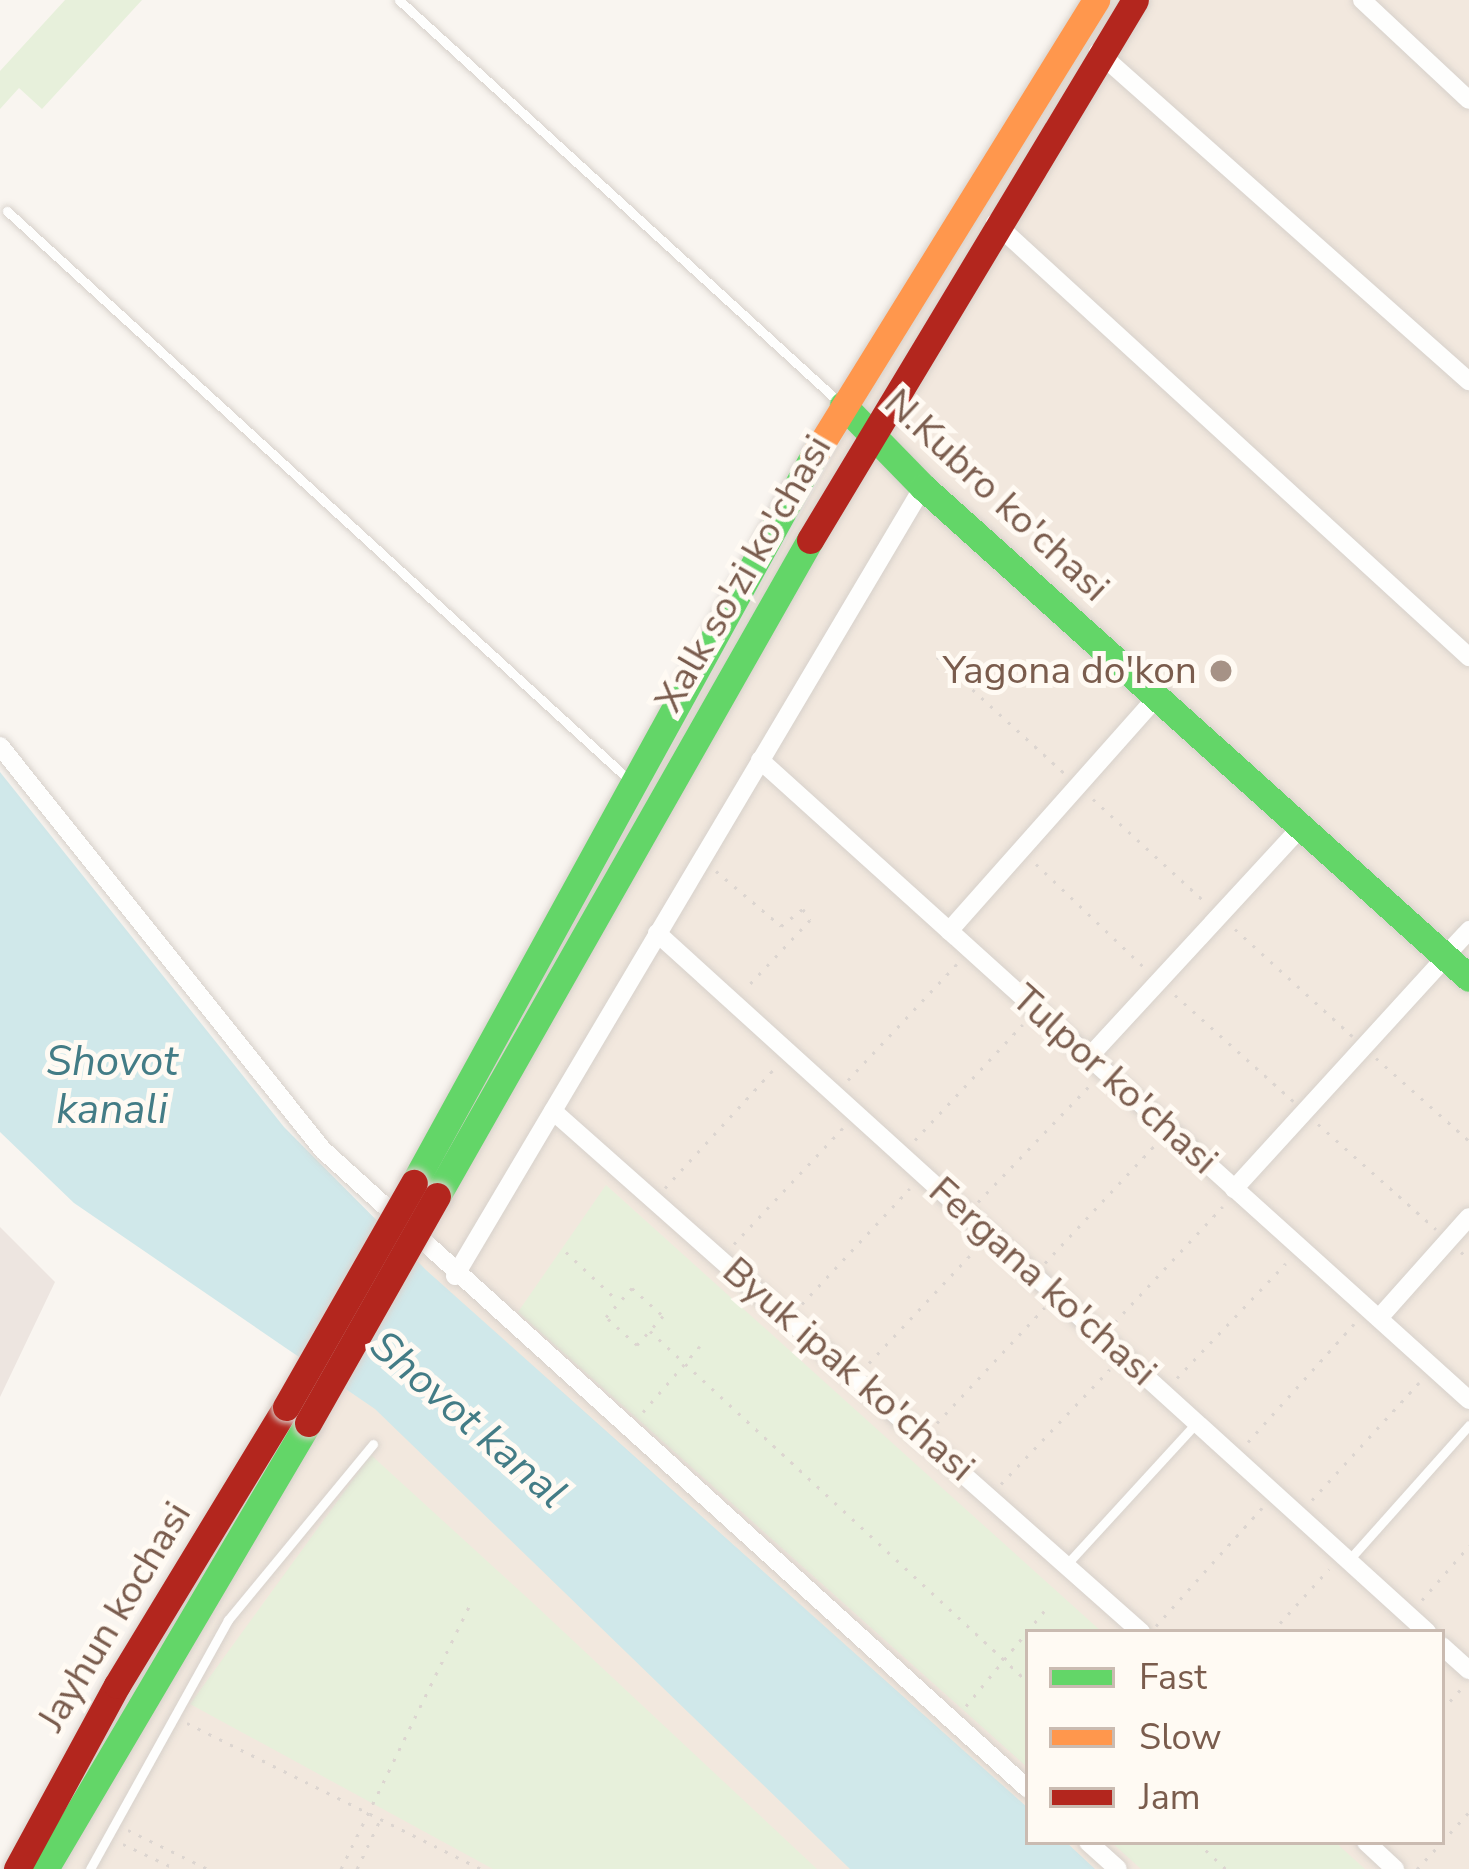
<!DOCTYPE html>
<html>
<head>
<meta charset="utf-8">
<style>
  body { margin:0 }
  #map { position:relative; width:1469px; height:1869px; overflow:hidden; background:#f9f5f0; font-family:"Nunito Sans",sans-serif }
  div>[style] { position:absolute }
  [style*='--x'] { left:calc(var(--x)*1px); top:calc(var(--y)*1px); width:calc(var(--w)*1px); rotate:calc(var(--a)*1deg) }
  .residential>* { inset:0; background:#f2e8de }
  .industrial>* { inset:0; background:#ede5e0 }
  .green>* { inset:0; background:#e7f0db }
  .water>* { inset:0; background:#d0e8ea }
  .path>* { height:3px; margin-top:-1.5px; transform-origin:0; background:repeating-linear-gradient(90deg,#dcd5d0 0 3px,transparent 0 12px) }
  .roads { filter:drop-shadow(0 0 3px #d7d1cb) drop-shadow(0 0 3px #d7d1cb) }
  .lane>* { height:9px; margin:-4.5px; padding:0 4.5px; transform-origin:4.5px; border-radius:4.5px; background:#fefefd }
  .street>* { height:18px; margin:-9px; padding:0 9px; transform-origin:9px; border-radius:9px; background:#fefefd }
  .fast>* { height:27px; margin:-13.5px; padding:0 13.5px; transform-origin:13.5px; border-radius:13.5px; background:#63d668 }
  .slow>* { height:27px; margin:-13.5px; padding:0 13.5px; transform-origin:13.5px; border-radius:13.5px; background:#ff974d }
  .jam>* { height:27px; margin:-13.5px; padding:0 13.5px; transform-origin:13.5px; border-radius:13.5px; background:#b3261e }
  .bridges { filter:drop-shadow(0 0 3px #dad1cc) drop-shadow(0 0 3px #dad1cc) }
  .jam-bridge>* { height:27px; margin:-13.5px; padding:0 13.5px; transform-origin:13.5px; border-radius:13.5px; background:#b3261e }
  .dots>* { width:33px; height:33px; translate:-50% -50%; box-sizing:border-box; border:6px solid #fffaf3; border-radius:50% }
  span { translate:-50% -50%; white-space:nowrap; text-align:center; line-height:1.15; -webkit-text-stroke:10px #fffaf3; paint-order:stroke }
  .street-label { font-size:39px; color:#7a5c4d }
  .poi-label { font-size:39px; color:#7a5c4d }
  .right { translate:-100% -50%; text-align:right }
  .water-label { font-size:42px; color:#437c86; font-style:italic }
  .legend { position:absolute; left:1025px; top:1629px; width:420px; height:216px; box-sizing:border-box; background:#fffaf3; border:3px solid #cabbb1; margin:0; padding:15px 21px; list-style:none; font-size:36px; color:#7a5c4d }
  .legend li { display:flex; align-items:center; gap:24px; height:60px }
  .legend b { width:60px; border:3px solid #cabbb1 }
</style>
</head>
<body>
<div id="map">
  <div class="residential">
    <div style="clip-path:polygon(evenodd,1085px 0,1469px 0,1469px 1869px,50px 1869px,1085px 0,1028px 1632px,1442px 1632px,1442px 1842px,1028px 1842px,1028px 1632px)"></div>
  </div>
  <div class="industrial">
    <div style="clip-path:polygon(0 1227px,55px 1282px,0 1397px)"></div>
  </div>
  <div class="green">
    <div style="clip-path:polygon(65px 0,142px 0,42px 109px,19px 88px,0 109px,0 71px)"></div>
    <div style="clip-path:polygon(606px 1185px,1102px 1632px,1028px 1632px,1028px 1768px,518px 1312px)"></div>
    <div style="clip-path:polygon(371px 1455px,534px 1604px,817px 1869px,493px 1869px,190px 1704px)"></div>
    <div style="clip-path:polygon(1111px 1842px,1335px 1842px,1365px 1869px,1141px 1869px)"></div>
  </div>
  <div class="water">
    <div style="clip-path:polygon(0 772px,284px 1127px,426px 1270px,1028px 1808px,1028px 1842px,1066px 1842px,1095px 1869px,850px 1869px,375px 1409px,74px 1203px,0 1132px)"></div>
  </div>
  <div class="path">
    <div style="--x:937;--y:657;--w:172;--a:42.4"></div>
    <div style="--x:1093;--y:799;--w:152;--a:42.6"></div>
    <div style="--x:1036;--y:864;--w:152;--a:43.7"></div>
    <div style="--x:716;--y:871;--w:85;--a:40.2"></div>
    <div style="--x:781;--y:926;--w:28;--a:-38"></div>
    <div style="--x:803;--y:909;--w:13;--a:58"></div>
    <div style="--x:810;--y:920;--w:92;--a:133.2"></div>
    <div style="--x:1235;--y:929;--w:159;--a:42.4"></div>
    <div style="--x:1175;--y:995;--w:159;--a:41.9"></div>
    <div style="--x:1376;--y:1058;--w:125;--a:41.7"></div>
    <div style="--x:848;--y:1080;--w:159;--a:-46.8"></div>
    <div style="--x:1318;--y:1124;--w:158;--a:41.7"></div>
    <div style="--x:915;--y:1140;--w:158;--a:-47"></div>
    <div style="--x:665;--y:1188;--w:164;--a:-47.5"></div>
    <div style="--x:978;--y:1202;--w:163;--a:-46.2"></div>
    <div style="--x:734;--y:1244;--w:159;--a:-46.8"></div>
    <div style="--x:566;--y:1252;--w:71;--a:43.3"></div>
    <div style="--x:1461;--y:1252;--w:11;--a:41"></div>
    <div style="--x:1045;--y:1263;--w:164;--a:-47"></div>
    <div style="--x:632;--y:1288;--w:42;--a:42.1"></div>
    <div style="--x:663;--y:1316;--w:39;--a:132"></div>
    <div style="--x:637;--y:1345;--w:42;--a:-137.9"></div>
    <div style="--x:606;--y:1317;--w:39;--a:-48"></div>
    <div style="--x:802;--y:1304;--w:158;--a:-47"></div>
    <div style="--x:1115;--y:1322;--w:158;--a:-47"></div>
    <div style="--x:650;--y:1331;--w:516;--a:42.88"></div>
    <div style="--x:869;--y:1363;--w:158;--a:-46.8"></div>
    <div style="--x:1177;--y:1378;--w:158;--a:-46.5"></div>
    <div style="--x:643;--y:1412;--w:87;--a:-49.2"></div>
    <div style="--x:937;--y:1423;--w:158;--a:-47"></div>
    <div style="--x:1248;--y:1442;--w:159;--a:-48.1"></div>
    <div style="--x:1001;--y:1484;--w:158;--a:-46.5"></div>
    <div style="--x:1312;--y:1500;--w:159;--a:-47.6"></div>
    <div style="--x:1422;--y:1600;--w:72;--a:-49"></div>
    <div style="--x:1156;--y:1626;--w:159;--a:-48.1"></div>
    <div style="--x:1272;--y:1632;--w:85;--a:-47.9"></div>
    <div style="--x:966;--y:1706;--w:124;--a:-50.5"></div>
    <div style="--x:1442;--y:1710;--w:28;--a:-48"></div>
    <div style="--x:187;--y:1723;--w:328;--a:26.4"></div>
    <div style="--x:128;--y:1830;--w:89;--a:26"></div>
    <div style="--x:1197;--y:1842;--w:40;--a:43"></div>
    <div style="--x:1442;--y:1842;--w:40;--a:-48"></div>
    <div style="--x:123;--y:1844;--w:59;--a:25.3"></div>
    <div style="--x:341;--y:1869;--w:297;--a:-64"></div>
    <div style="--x:357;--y:1869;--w:56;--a:-64.8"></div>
    <div style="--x:1417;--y:1869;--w:34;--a:-47"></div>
  </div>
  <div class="roads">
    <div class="lane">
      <div style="--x:399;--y:0;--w:596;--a:42.42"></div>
      <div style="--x:7;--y:211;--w:840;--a:42.44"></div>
      <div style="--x:1348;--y:1561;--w:182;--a:-48.3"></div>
      <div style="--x:1067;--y:1564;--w:191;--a:-47.5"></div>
      <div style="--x:90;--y:1869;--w:285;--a:-61"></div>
      <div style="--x:228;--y:1620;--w:228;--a:-50.5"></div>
    </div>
    <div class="street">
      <div style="--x:1362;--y:0;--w:146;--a:43.1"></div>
      <div style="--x:1098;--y:52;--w:496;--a:41.6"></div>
      <div style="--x:995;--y:223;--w:643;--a:42.48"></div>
      <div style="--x:0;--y:746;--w:517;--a:51.36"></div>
      <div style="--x:323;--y:1150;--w:951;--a:42.19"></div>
      <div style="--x:760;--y:760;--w:955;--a:42.07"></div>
      <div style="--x:949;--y:931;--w:313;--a:-48.4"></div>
      <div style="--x:657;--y:933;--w:1040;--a:42.23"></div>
      <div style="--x:1447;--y:954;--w:33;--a:-47"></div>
      <div style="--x:1089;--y:1057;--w:313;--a:-47.3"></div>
      <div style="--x:553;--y:1111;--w:786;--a:41.54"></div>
      <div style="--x:1234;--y:1189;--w:314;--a:-47.6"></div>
      <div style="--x:455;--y:1276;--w:917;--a:-59.33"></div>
      <div style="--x:1379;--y:1318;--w:135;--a:-48.3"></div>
      <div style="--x:1442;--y:1646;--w:36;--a:42"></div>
      <div style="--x:1088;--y:1842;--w:40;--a:42"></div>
      <div style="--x:1366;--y:1842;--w:40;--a:43"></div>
    </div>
    <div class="fast">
      <div style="--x:843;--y:405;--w:115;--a:45.7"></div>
      <div style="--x:923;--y:487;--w:734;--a:41.96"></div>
      <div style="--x:414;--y:1183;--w:828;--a:-61.21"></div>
      <div style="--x:437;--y:1196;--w:755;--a:-60.38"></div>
      <div style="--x:45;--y:1869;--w:518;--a:-59.47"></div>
    </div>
    <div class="slow">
      <div style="--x:813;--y:457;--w:538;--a:-58.23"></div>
    </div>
    <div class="jam">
      <div style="--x:810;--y:540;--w:630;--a:-58.96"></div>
      <div style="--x:17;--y:1869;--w:209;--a:-61.5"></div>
      <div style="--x:117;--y:1685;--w:325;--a:-58.7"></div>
    </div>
  </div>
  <div class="bridges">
    <div class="jam-bridge">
      <div style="--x:286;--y:1407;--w:258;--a:-60.3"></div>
      <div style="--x:308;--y:1423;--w:261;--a:-60.4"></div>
    </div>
  </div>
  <div class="dots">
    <div style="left:1221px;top:671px;background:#a69286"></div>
  </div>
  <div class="street-label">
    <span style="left:996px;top:496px;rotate:43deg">N.Kubro ko'chasi</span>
    <span style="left:744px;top:574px;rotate:-60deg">Xalk so'zi ko'chasi</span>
    <span style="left:1114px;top:1080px;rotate:42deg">Tulpor ko'chasi</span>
    <span style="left:1042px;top:1282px;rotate:42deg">Fergana ko'chasi</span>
    <span style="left:848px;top:1370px;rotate:41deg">Byuk ipak ko'chasi</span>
    <span style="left:115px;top:1617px;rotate:-59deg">Jayhun kochasi</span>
  </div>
  <div class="poi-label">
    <span class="right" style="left:1197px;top:671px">Yagona do'kon</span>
  </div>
  <div class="water-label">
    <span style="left:112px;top:1086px">Shovot<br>kanali</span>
    <span style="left:468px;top:1420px;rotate:41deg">Shovot kanal</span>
  </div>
  <ul class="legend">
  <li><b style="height:15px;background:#63d668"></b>Fast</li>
  <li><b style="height:15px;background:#ff974d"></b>Slow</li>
  <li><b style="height:15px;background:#b3261e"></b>Jam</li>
  </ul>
</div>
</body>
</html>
